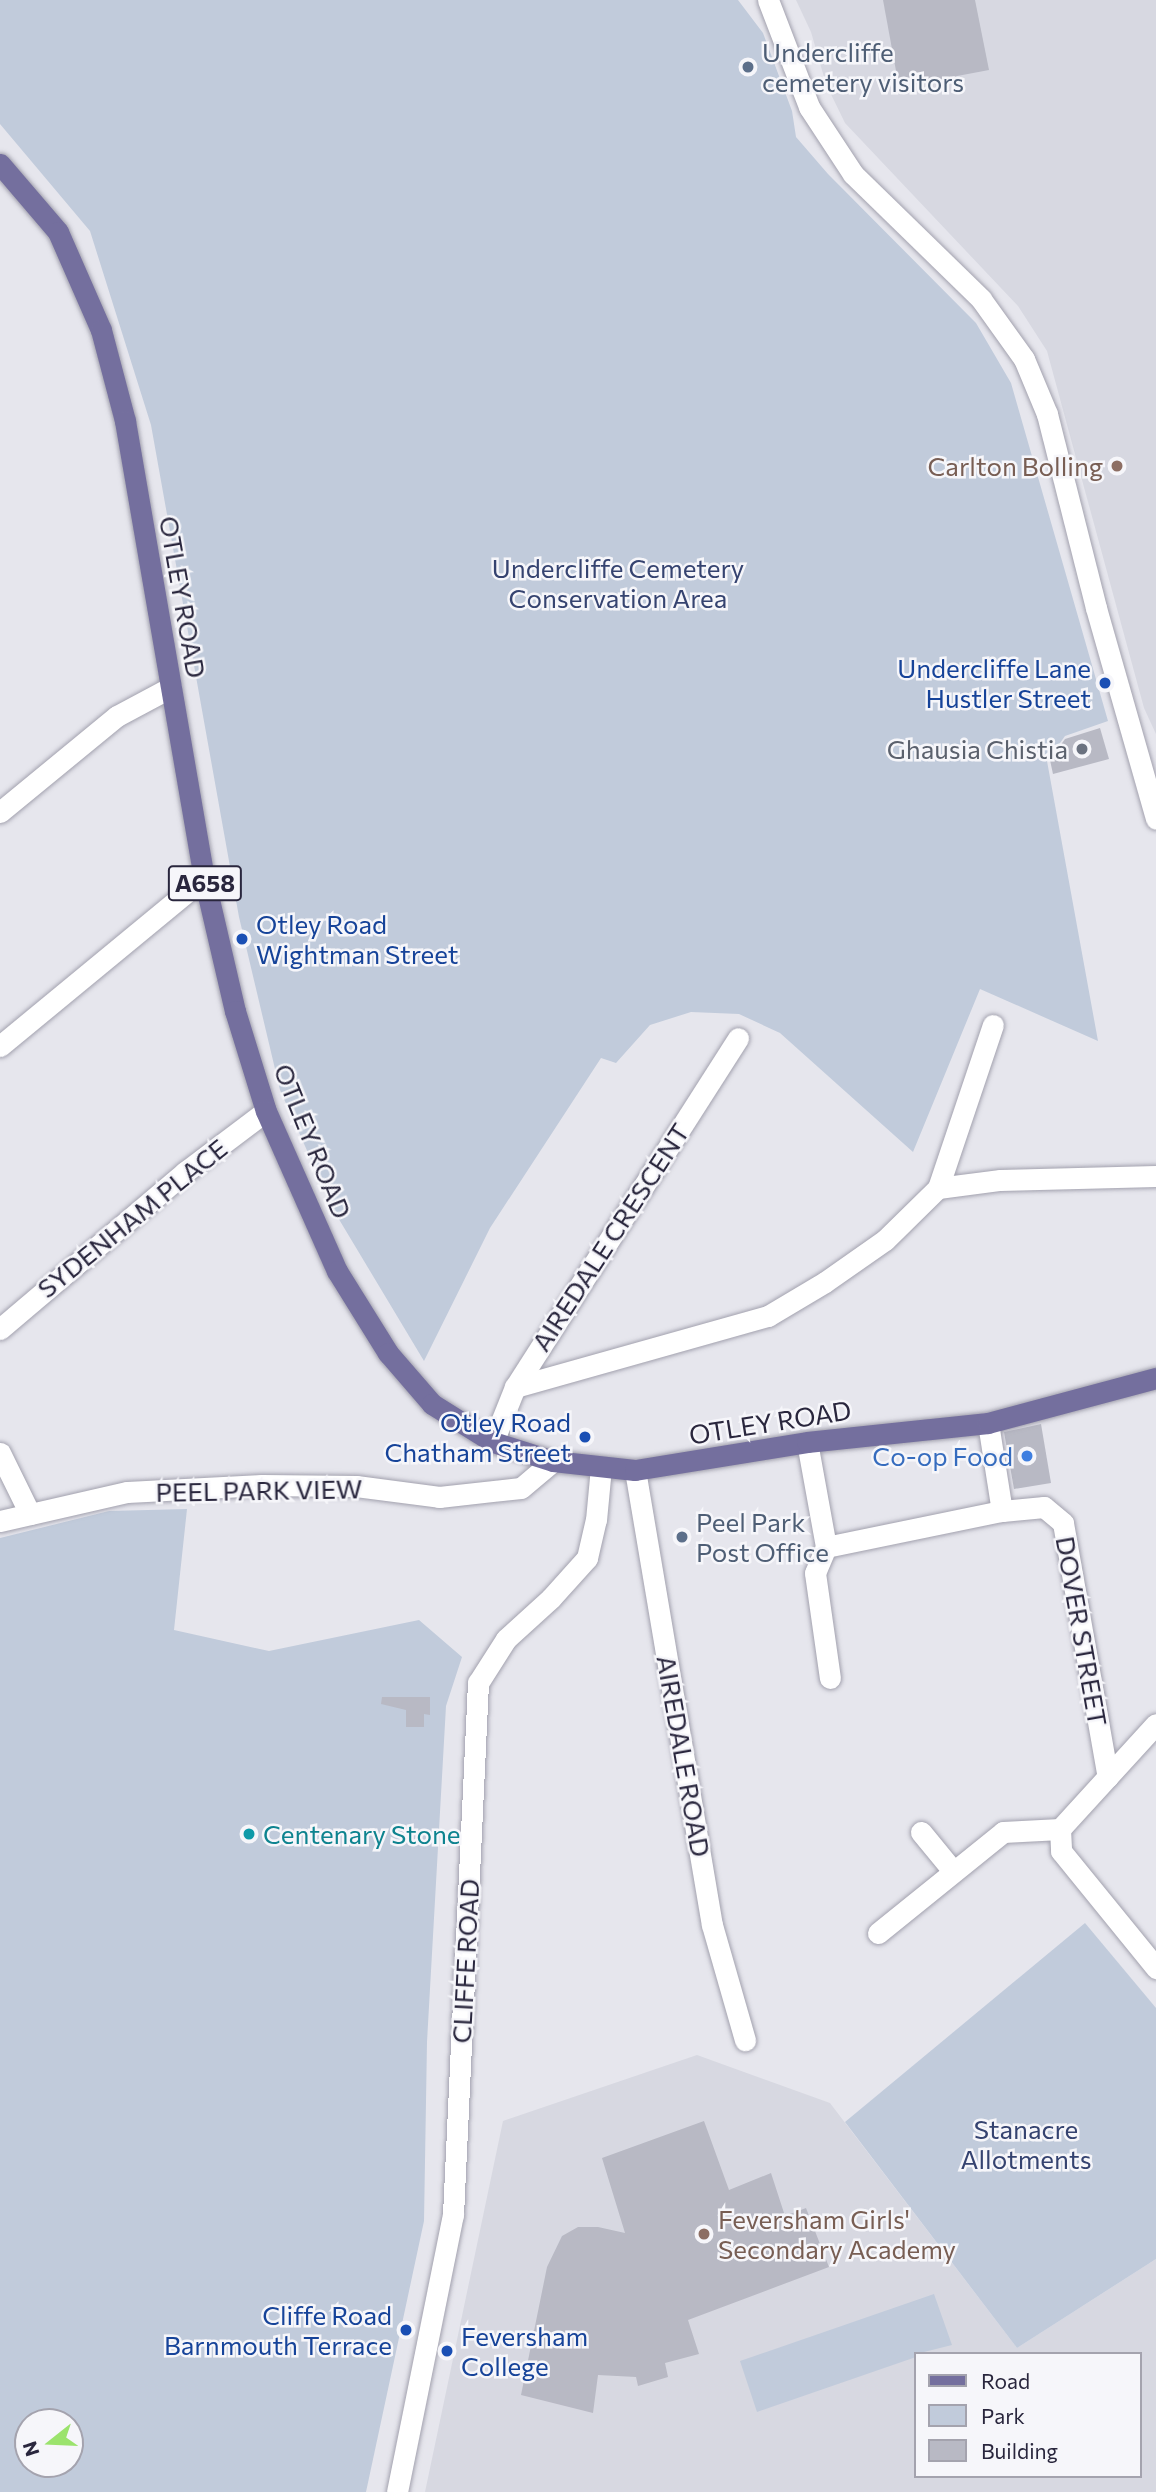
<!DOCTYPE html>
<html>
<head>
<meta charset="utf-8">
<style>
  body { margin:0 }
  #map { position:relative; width:1156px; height:2492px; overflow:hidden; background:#e6e6ed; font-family:Commissioner,sans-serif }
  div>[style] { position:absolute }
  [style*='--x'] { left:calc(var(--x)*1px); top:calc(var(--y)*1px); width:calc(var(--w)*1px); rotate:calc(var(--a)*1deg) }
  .built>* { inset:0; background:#d7d8e1 }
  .green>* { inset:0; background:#c1cbdb }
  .building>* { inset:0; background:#b8b9c4 }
  .roads { filter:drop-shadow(0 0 2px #a2a1ae) drop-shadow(0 0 2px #a2a1ae) }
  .minor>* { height:21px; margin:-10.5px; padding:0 10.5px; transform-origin:10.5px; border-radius:10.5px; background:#fff }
  .major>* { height:21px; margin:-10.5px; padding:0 10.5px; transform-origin:10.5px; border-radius:10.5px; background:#746f9e }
  .dots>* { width:19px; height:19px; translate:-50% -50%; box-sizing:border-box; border:4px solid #f6f6fa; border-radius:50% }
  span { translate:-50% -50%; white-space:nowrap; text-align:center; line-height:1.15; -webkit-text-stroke:5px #f6f6fa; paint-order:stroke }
  .shield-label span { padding:2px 5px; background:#f6f6fa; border:2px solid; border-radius:5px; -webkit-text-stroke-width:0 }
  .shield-label { font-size:24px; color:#29263d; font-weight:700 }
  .service-label { font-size:26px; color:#4e5e75 }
  .left { translate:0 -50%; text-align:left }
  .education-label { font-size:26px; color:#785e54 }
  .right { translate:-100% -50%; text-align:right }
  .park-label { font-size:26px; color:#354370 }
  .street-label { font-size:26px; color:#29263d }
  .transit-label { font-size:26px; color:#164399 }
  .worship-label { font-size:26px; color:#5b616d }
  .shop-label { font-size:26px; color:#366cbe }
  .culture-label { font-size:26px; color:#0d838f }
  .legend { position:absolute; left:914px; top:2352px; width:228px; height:126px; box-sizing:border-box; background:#f6f6fa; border:2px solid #a4a3ae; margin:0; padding:9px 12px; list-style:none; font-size:21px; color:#29263d }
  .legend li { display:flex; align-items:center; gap:14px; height:35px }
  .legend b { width:35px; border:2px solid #a4a3ae }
  .north { position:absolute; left:14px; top:2408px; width:70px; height:70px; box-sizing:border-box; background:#f6f6fa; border:2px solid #a4a3ae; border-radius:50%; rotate:252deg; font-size:19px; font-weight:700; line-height:28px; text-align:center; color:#29263d }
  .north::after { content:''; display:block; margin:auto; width:24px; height:32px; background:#9be36d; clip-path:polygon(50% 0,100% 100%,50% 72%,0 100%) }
</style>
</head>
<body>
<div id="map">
  <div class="built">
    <div style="clip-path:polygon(796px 0,1156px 0,1156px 734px,1144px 708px,1047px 351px,1018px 306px,845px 123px,826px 84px,811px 32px)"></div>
    <div style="clip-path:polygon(evenodd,697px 2055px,830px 2103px,1017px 2348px,1156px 2259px,1156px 2492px,425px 2492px,503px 2121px,697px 2055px,916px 2354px,1140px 2354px,1140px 2476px,916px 2476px,916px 2354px)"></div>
  </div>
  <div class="green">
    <div style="clip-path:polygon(0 0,738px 0,763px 33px,792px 111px,796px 137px,828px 174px,976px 323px,1011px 383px,1108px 721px,1065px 736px,1047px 761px,1098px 1041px,980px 989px,913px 1152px,780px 1033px,739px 1014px,691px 1012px,650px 1025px,616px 1063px,601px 1058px,490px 1228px,424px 1361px,334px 1211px,280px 1090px,239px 917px,151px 425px,90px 231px,0 124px)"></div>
    <div style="clip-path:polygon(evenodd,187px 1509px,174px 1630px,269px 1651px,419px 1620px,462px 1657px,446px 1706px,427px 2042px,424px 2221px,366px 2492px,0 2492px,0 1538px,109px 1511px,187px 1509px,28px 2422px,70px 2422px,70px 2464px,28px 2464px,28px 2422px)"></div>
    <div style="clip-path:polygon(1085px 1923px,1156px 2008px,1156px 2259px,1017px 2348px,845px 2122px)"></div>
    <div style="clip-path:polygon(934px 2294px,952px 2345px,916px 2354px,916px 2357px,757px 2412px,740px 2361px)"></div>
  </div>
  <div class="building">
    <div style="clip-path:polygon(883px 0,975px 0,989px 70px,899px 87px)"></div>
    <div style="clip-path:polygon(1100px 728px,1109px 759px,1053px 774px,1050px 760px,1065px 739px)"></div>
    <div style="clip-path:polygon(1041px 1424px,1051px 1483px,1014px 1489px,1004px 1432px)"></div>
    <div style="clip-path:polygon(382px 1697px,430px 1697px,430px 1715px,424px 1714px,424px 1727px,406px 1727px,406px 1710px,381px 1704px)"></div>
    <div style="clip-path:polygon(704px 2121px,729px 2190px,771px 2173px,785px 2216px,806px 2208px,829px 2267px,688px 2320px,699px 2354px,665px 2363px,668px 2377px,638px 2386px,636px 2377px,598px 2375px,593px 2413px,521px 2395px,547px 2267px,562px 2236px,578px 2227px,598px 2227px,625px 2233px,602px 2158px)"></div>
  </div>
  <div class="roads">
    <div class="minor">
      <div style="--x:768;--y:0;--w:115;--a:69"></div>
      <div style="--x:809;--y:107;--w:80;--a:56.7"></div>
      <div style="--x:853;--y:174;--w:179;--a:44.3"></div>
      <div style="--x:981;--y:299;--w:74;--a:54.4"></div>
      <div style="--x:1024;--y:359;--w:60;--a:67.3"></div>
      <div style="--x:1047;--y:414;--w:200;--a:75.8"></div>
      <div style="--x:1096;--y:608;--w:219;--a:74.1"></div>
      <div style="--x:0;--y:812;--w:151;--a:-39.4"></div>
      <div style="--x:117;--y:716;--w:61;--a:-28.2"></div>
      <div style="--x:0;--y:1046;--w:264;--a:-39.5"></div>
      <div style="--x:938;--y:1188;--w:63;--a:-7.4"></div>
      <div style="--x:1000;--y:1180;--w:156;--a:-1.5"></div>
      <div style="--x:0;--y:1329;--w:243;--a:-40.3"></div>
      <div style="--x:185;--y:1172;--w:101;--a:-37"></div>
      <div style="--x:515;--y:1387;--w:263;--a:-15.7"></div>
      <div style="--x:768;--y:1316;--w:66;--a:-30.8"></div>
      <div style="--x:825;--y:1282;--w:73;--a:-35"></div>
      <div style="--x:885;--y:1240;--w:74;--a:-44.5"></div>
      <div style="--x:938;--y:1188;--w:172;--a:-71.4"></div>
      <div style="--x:988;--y:1423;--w:89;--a:81"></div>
      <div style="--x:493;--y:1442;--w:59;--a:-68.2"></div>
      <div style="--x:515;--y:1387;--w:414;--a:-57.4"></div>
      <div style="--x:807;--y:1442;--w:107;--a:79.7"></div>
      <div style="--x:826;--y:1547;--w:28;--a:113"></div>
      <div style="--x:815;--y:1573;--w:106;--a:81.9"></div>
      <div style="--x:0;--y:1453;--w:68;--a:63.8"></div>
      <div style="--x:635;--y:1470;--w:461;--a:80.4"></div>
      <div style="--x:712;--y:1925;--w:120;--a:74"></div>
      <div style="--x:0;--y:1521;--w:130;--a:-12.9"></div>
      <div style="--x:127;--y:1492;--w:135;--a:-3"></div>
      <div style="--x:262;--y:1485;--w:94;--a:0.6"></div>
      <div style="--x:356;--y:1486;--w:84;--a:7.5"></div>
      <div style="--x:439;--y:1497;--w:82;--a:-6.3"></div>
      <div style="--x:521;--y:1488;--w:42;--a:-40.2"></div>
      <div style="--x:826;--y:1547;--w:180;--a:-11.6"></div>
      <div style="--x:1002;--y:1511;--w:42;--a:-5.4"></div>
      <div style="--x:1044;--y:1507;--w:25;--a:40"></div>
      <div style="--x:1063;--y:1523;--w:258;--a:80"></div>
      <div style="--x:1060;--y:1829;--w:22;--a:87"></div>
      <div style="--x:1061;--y:1851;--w:151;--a:50.9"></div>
      <div style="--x:1060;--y:1829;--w:142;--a:-47.6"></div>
      <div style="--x:921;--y:1832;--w:50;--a:50.6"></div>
      <div style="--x:878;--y:1933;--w:161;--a:-38.9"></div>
      <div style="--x:1003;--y:1832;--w:57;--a:-3"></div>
      <div style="--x:397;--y:2492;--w:283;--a:-78.6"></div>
      <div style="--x:453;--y:2215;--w:533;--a:-87.31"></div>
      <div style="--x:478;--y:1683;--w:52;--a:-57.5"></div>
      <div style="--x:506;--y:1639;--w:61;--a:-42.3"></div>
      <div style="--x:551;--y:1598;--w:54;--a:-48"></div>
      <div style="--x:587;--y:1558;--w:39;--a:-77"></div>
      <div style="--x:596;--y:1520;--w:53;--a:-84.6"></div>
    </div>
    <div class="major">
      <div style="--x:0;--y:164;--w:89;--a:49.5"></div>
      <div style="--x:58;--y:232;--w:107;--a:66.3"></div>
      <div style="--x:101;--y:330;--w:94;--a:75.2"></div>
      <div style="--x:125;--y:421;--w:464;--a:80.2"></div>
      <div style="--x:204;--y:878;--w:137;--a:76.9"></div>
      <div style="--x:235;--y:1011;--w:105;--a:72.8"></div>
      <div style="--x:266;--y:1111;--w:175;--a:66.1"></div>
      <div style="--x:337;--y:1271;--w:97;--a:58.1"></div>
      <div style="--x:388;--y:1353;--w:67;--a:49.2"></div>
      <div style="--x:432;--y:1404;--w:72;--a:31.9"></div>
      <div style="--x:493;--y:1442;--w:63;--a:17.6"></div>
      <div style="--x:553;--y:1461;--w:82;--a:6.3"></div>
      <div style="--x:635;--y:1470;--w:174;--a:-9.2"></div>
      <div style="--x:807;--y:1442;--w:182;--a:-6"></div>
      <div style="--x:988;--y:1423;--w:174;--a:-15"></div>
    </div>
  </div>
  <div class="dots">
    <div style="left:748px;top:67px;background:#5c6f8a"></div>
    <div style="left:1117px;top:466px;background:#8d6e63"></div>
    <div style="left:1105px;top:683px;background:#1a4fb4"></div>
    <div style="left:1082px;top:749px;background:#6b7280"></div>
    <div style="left:242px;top:939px;background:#1a4fb4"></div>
    <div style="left:585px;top:1437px;background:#1a4fb4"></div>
    <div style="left:1027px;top:1456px;background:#3f7fe0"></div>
    <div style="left:682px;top:1537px;background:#5c6f8a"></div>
    <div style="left:249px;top:1834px;background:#0f9aa8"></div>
    <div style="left:704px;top:2234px;background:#8d6e63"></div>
    <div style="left:406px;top:2330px;background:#1a4fb4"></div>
    <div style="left:447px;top:2351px;background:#1a4fb4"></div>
  </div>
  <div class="shield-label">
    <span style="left:205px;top:883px">A658</span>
  </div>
  <div class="service-label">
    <span class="left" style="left:762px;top:67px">Undercliffe<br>cemetery visitors</span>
    <span class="left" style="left:696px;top:1537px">Peel Park<br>Post Office</span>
  </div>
  <div class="education-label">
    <span class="right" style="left:1103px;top:466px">Carlton Bolling</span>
    <span class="left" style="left:718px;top:2234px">Feversham Girls'<br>Secondary Academy</span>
  </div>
  <div class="park-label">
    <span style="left:618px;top:583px">Undercliffe Cemetery<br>Conservation Area</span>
    <span style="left:1026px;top:2144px">Stanacre<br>Allotments</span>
  </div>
  <div class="street-label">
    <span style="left:183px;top:597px;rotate:80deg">OTLEY ROAD</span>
    <span style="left:313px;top:1141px;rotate:68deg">OTLEY ROAD</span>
    <span style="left:132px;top:1218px;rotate:-39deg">SYDENHAM PLACE</span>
    <span style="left:610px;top:1237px;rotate:-57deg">AIREDALE CRESCENT</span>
    <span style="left:770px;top:1422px;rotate:-9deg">OTLEY ROAD</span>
    <span style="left:259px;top:1490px;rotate:-1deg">PEEL PARK VIEW</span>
    <span style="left:1082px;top:1631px;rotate:80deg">DOVER STREET</span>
    <span style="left:684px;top:1756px;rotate:80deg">AIREDALE ROAD</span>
    <span style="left:465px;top:1961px;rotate:-87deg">CLIFFE ROAD</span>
  </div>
  <div class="transit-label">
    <span class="right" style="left:1091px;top:683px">Undercliffe Lane<br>Hustler Street</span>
    <span class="left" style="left:256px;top:939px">Otley Road<br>Wightman Street</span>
    <span class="right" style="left:571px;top:1437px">Otley Road<br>Chatham Street</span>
    <span class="right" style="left:392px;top:2330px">Cliffe Road<br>Barnmouth Terrace</span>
    <span class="left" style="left:461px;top:2351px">Feversham<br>College</span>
  </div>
  <div class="worship-label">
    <span class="right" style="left:1068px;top:749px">Ghausia Chistia</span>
  </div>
  <div class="shop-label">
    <span class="right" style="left:1013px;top:1456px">Co-op Food</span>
  </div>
  <div class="culture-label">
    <span class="left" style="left:263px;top:1834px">Centenary Stone</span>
  </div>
  <ul class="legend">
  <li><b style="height:9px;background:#746f9e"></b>Road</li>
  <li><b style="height:19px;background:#c1cbdb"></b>Park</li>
  <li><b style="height:19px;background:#b8b9c4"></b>Building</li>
  </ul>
  <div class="north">N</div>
</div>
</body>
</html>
